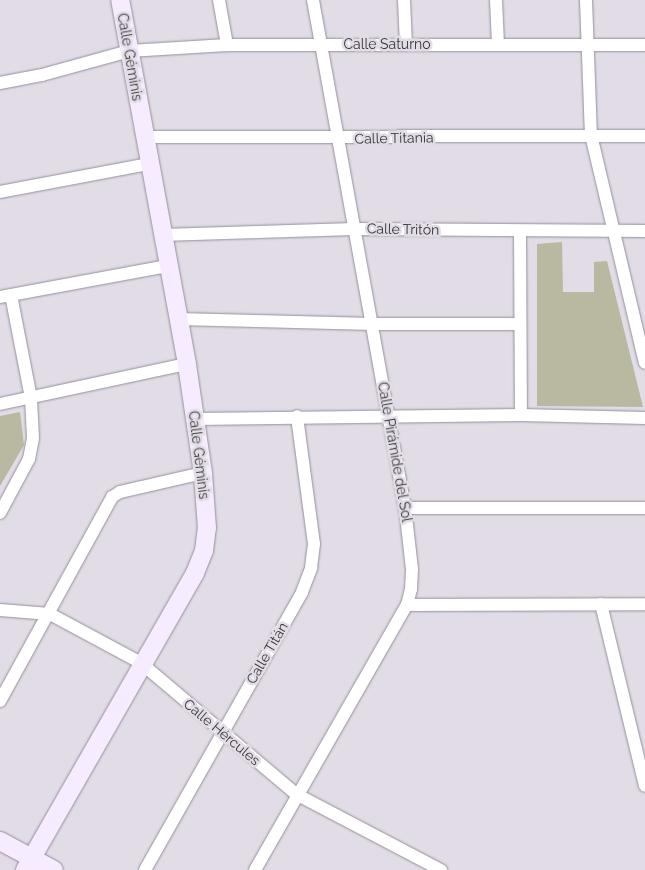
<!DOCTYPE html>
<html>
<head>
<meta charset="utf-8">
<style>
  body { margin:0 }
  #map { position:relative; width:645px; height:870px; overflow:hidden; background:#e1dce6; font-family:Raleway,sans-serif }
  div>[style] { position:absolute }
  [style*='--x'] { left:calc(var(--x)*1px); top:calc(var(--y)*1px); width:calc(var(--w)*1px); rotate:calc(var(--a)*1deg) }
  .green>* { inset:0; background:#b9b8a1 }
  .roads { filter:drop-shadow(0 0 1px #949098) drop-shadow(0 0 1px #949098) }
  .street>* { height:12px; margin:-6px; padding:0 6px; transform-origin:6px; border-radius:6px; background:#fff }
  .secondary>* { height:18px; margin:-9px; padding:0 9px; transform-origin:9px; border-radius:9px; background:#f6ebff }
  span { translate:-50% -50%; white-space:nowrap; text-align:center; line-height:1.15; -webkit-text-stroke:5px #e1dce6; paint-order:stroke }
  .street-label { font-size:14px; color:#3a383b }
</style>
</head>
<body>
<div id="map">
  <div class="green">
    <div style="clip-path:polygon(562px 242px,563px 292px,594px 292px,594px 262px,607px 261px,643px 407px,537px 406px,537px 244px)"></div>
    <div style="clip-path:polygon(20px 412px,24px 445px,0 486px,0 416px)"></div>
  </div>
  <div class="roads">
    <div class="street">
      <div style="--x:219;--y:0;--w:46;--a:79.9"></div>
      <div style="--x:404;--y:0;--w:45;--a:87.5"></div>
      <div style="--x:496;--y:0;--w:44;--a:87.4"></div>
      <div style="--x:586;--y:0;--w:135;--a:87.9"></div>
      <div style="--x:591;--y:135;--w:234;--a:76.7"></div>
      <div style="--x:0;--y:83;--w:43;--a:-10.8"></div>
      <div style="--x:42;--y:75;--w:90;--a:-15.4"></div>
      <div style="--x:129;--y:51;--w:98;--a:-3.5"></div>
      <div style="--x:227;--y:45;--w:418;--a:0"></div>
      <div style="--x:143;--y:137;--w:502;--a:-0.11"></div>
      <div style="--x:0;--y:192;--w:151;--a:-10.7"></div>
      <div style="--x:520;--y:231;--w:184;--a:89.7"></div>
      <div style="--x:162;--y:235;--w:192;--a:-1.8"></div>
      <div style="--x:354;--y:229;--w:291;--a:0.4"></div>
      <div style="--x:0;--y:297;--w:171;--a:-10.5"></div>
      <div style="--x:178;--y:319;--w:195;--a:1.5"></div>
      <div style="--x:373;--y:324;--w:147;--a:0"></div>
      <div style="--x:0;--y:404;--w:191;--a:-12.1"></div>
      <div style="--x:195;--y:419;--w:326;--a:-0.7"></div>
      <div style="--x:521;--y:415;--w:124;--a:1.4"></div>
      <div style="--x:405;--y:508;--w:240;--a:0"></div>
      <div style="--x:0;--y:513;--w:61;--a:-61.8"></div>
      <div style="--x:29;--y:459;--w:21;--a:-79"></div>
      <div style="--x:33;--y:438;--w:40;--a:-92.9"></div>
      <div style="--x:31;--y:398;--w:105;--a:-101"></div>
      <div style="--x:601;--y:604;--w:187;--a:76.4"></div>
      <div style="--x:407;--y:605;--w:238;--a:-0.2"></div>
      <div style="--x:0;--y:610;--w:50;--a:4.6"></div>
      <div style="--x:50;--y:614;--w:103;--a:28.3"></div>
      <div style="--x:141;--y:663;--w:203;--a:40.2"></div>
      <div style="--x:296;--y:794;--w:164;--a:27.7"></div>
      <div style="--x:0;--y:701;--w:233;--a:-61.2"></div>
      <div style="--x:112;--y:497;--w:9;--a:-32"></div>
      <div style="--x:120;--y:492;--w:85;--a:-12.9"></div>
      <div style="--x:145;--y:870;--w:319;--a:-60.5"></div>
      <div style="--x:302;--y:592;--w:26;--a:-69"></div>
      <div style="--x:311;--y:568;--w:24;--a:-83"></div>
      <div style="--x:314;--y:544;--w:129;--a:-97.6"></div>
      <div style="--x:255;--y:870;--w:305;--a:-60.2"></div>
      <div style="--x:407;--y:605;--w:16;--a:-76"></div>
      <div style="--x:411;--y:589;--w:20;--a:-87"></div>
      <div style="--x:412;--y:569;--w:61;--a:-96.5"></div>
      <div style="--x:405;--y:508;--w:516;--a:-100.27"></div>
    </div>
    <div class="secondary">
      <div style="--x:0;--y:841;--w:61;--a:28.2"></div>
      <div style="--x:25;--y:870;--w:342;--a:-60.2"></div>
      <div style="--x:195;--y:573;--w:24;--a:-68"></div>
      <div style="--x:204;--y:551;--w:23;--a:-83"></div>
      <div style="--x:207;--y:528;--w:55;--a:-94.2"></div>
      <div style="--x:203;--y:473;--w:110;--a:-98.4"></div>
      <div style="--x:187;--y:364;--w:370;--a:-100.4"></div>
    </div>
  </div>
  <div class="street-label">
    <span style="left:387px;top:44px">Calle Saturno</span>
    <span style="left:130px;top:57px;rotate:80deg">Calle Géminis</span>
    <span style="left:394px;top:138px;rotate:-1deg">Calle Titania</span>
    <span style="left:403px;top:229px;rotate:1deg">Calle Tritón</span>
    <span style="left:395px;top:452px;rotate:80deg">Calle Pirámide del Sol</span>
    <span style="left:199px;top:455px;rotate:83deg">Calle Géminis</span>
    <span style="left:267px;top:653px;rotate:-60deg">Calle Titán</span>
    <span style="left:222px;top:732px;rotate:40deg">Calle Hércules</span>
  </div>
</div>
</body>
</html>
